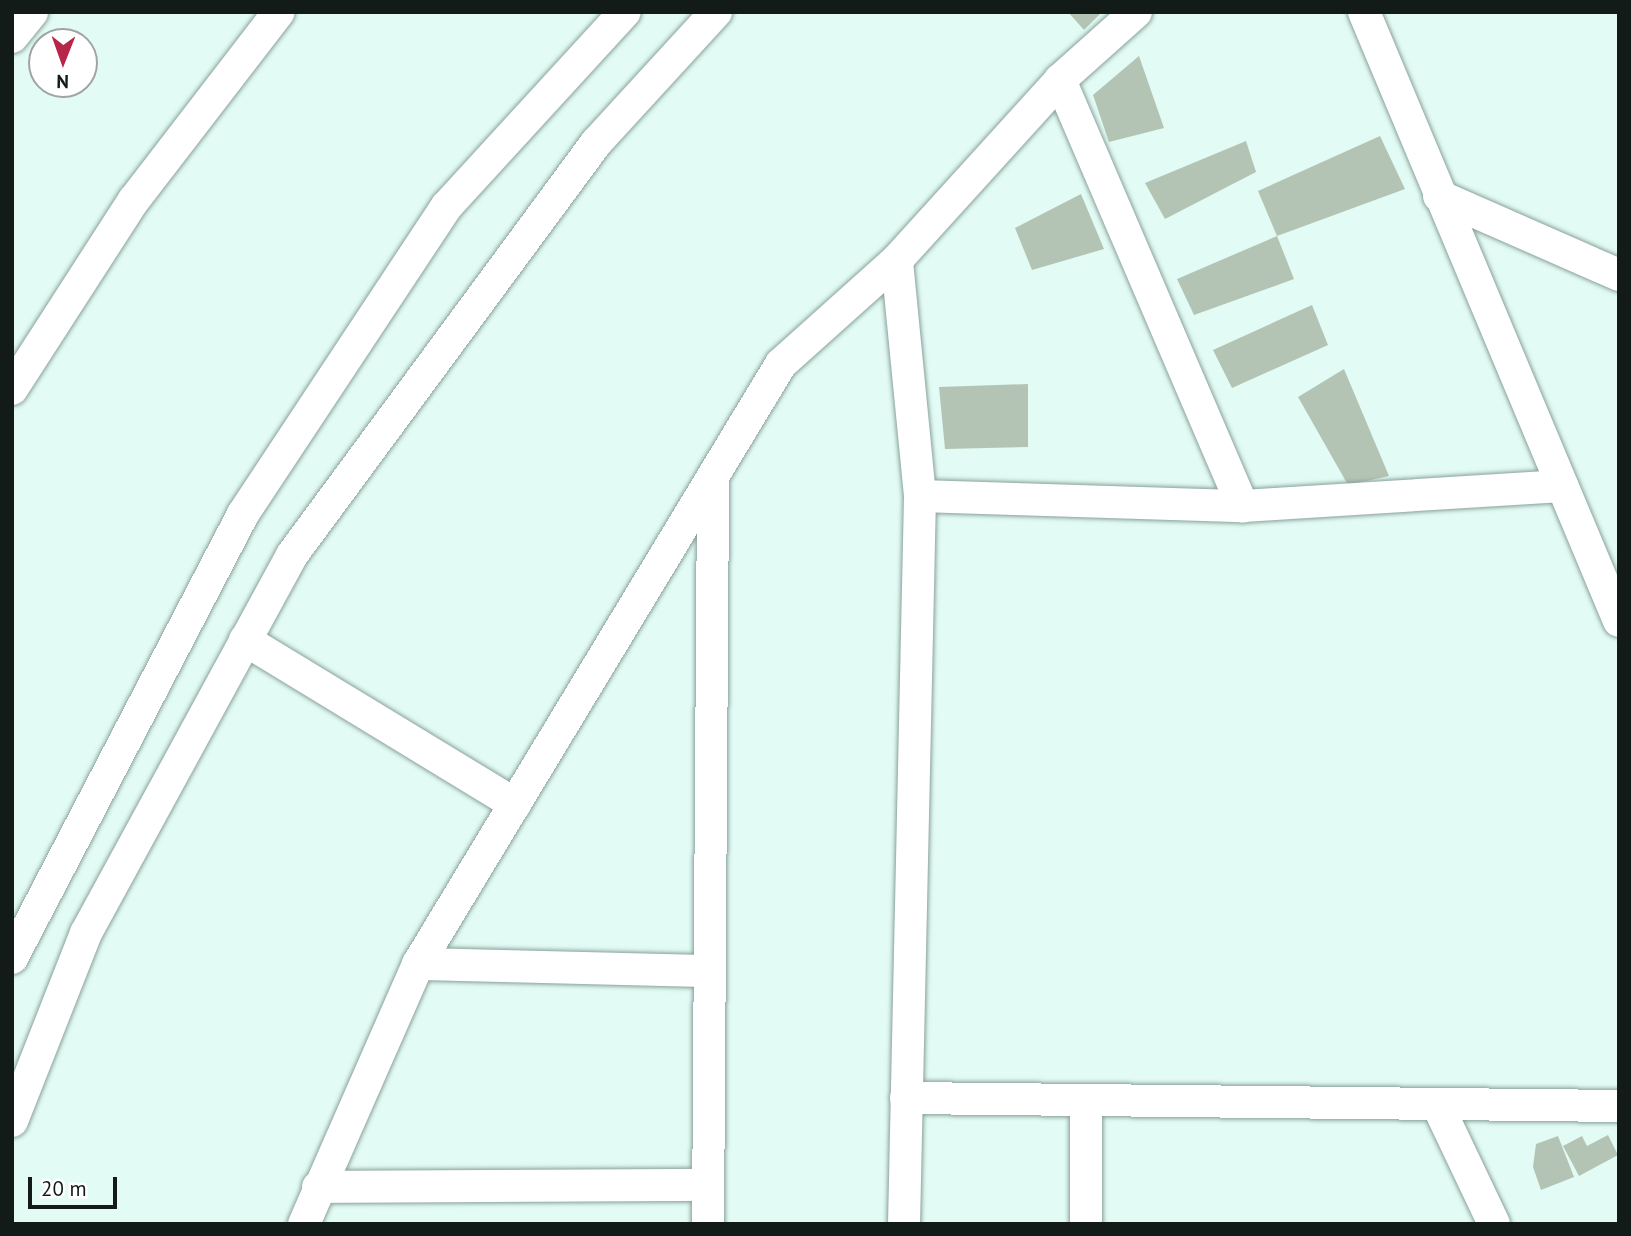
<!DOCTYPE html>
<html>
<head>
<meta charset="utf-8">
<style>
  body { margin:0 }
  #map { position:relative; width:1631px; height:1236px; overflow:hidden; background:#e2fbf5; font-family:"PT Sans",sans-serif }
  div>[style] { position:absolute }
  [style*='--x'] { left:calc(var(--x)*1px); top:calc(var(--y)*1px); width:calc(var(--w)*1px); rotate:calc(var(--a)*1deg) }
  .building>* { inset:0; background:#b4c4b4 }
  .roads { filter:drop-shadow(0 0 2px #8aa19b) drop-shadow(0 0 2px #8aa19b) }
  .minor>* { height:32px; margin:-16px; padding:0 16px; transform-origin:16px; border-radius:16px; background:#fff }
  span { translate:-50% -50%; white-space:nowrap; text-align:center; line-height:1.15; -webkit-text-stroke:6px #fff; paint-order:stroke }
  .frame { position:absolute; inset:0; border:14px solid #121b18; pointer-events:none }
  .north { position:absolute; left:28px; top:28px; width:70px; height:70px; box-sizing:border-box; background:#fff; border:2px solid #a0a4a3; border-radius:50%; rotate:181deg; font-size:19px; font-weight:700; line-height:28px; text-align:center; color:#121b18 }
  .north::after { content:''; display:block; margin:auto; width:24px; height:32px; background:#b72648; clip-path:polygon(50% 0,100% 100%,50% 72%,0 100%) }
  .scale { position:absolute; left:28px; top:1177px; width:89px; height:32px; box-sizing:border-box; border:4px solid #121b18; border-top:0; padding-left:9px; font-size:21px; line-height:24px; white-space:nowrap; color:#121b18; -webkit-text-stroke:5px #fff; paint-order:stroke }
</style>
</head>
<body>
<div id="map">
  <div class="building">
    <div style="clip-path:polygon(1068px 12px,1102px 12px,1084px 30px)"></div>
    <div style="clip-path:polygon(1139px 56px,1164px 128px,1109px 142px,1093px 95px)"></div>
    <div style="clip-path:polygon(1380px 136px,1405px 189px,1277px 236px,1258px 191px)"></div>
    <div style="clip-path:polygon(1246px 141px,1256px 172px,1165px 219px,1145px 183px)"></div>
    <div style="clip-path:polygon(1081px 194px,1104px 249px,1032px 270px,1015px 228px)"></div>
    <div style="clip-path:polygon(1277px 236px,1294px 279px,1194px 315px,1177px 279px)"></div>
    <div style="clip-path:polygon(1312px 305px,1328px 345px,1232px 388px,1213px 350px)"></div>
    <div style="clip-path:polygon(1344px 369px,1389px 476px,1348px 485px,1298px 397px)"></div>
    <div style="clip-path:polygon(1028px 384px,1028px 447px,945px 449px,939px 387px)"></div>
    <div style="clip-path:polygon(1608px 1135px,1618px 1155px,1579px 1176px,1563px 1146px,1582px 1136px,1587px 1146px)"></div>
    <div style="clip-path:polygon(1558px 1136px,1574px 1177px,1541px 1190px,1533px 1167px,1536px 1144px)"></div>
  </div>
  <div class="roads">
    <div class="minor">
      <div style="--x:1364;--y:12;--w:660;--a:67.28"></div>
      <div style="--x:12;--y:37;--w:32;--a:-51"></div>
      <div style="--x:1060;--y:80;--w:464;--a:66.8"></div>
      <div style="--x:1439;--y:196;--w:197;--a:23.7"></div>
      <div style="--x:12;--y:389;--w:225;--a:-57.2"></div>
      <div style="--x:134;--y:200;--w:237;--a:-52.4"></div>
      <div style="--x:920;--y:496;--w:323;--a:1.8"></div>
      <div style="--x:1243;--y:506;--w:320;--a:-3.6"></div>
      <div style="--x:245;--y:640;--w:316;--a:31.3"></div>
      <div style="--x:12;--y:958;--w:500;--a:-62.51"></div>
      <div style="--x:243;--y:514;--w:369;--a:-56.5"></div>
      <div style="--x:447;--y:206;--w:263;--a:-47.5"></div>
      <div style="--x:418;--y:964;--w:290;--a:1.4"></div>
      <div style="--x:906;--y:1098;--w:713;--a:0.64"></div>
      <div style="--x:1086;--y:1103;--w:121;--a:90"></div>
      <div style="--x:1439;--y:1108;--w:128;--a:64.6"></div>
      <div style="--x:12;--y:1121;--w:202;--a:-68.5"></div>
      <div style="--x:86;--y:933;--w:430;--a:-61.4"></div>
      <div style="--x:292;--y:555;--w:512;--a:-53.58"></div>
      <div style="--x:596;--y:143;--w:178;--a:-47.5"></div>
      <div style="--x:318;--y:1187;--w:390;--a:-0.3"></div>
      <div style="--x:304;--y:1224;--w:284;--a:-66.3"></div>
      <div style="--x:418;--y:964;--w:701;--a:-58.83"></div>
      <div style="--x:781;--y:364;--w:156;--a:-41.9"></div>
      <div style="--x:708;--y:1224;--w:744;--a:-89.61"></div>
      <div style="--x:904;--y:1224;--w:728;--a:-88.74"></div>
      <div style="--x:920;--y:496;--w:237;--a:-95.6"></div>
      <div style="--x:897;--y:260;--w:243;--a:-47.8"></div>
      <div style="--x:1060;--y:80;--w:102;--a:-41.8"></div>
    </div>
  </div>
  <div class="frame"></div>
  <div class="north">N</div>
  <div class="scale">20 m</div>
</div>
</body>
</html>
